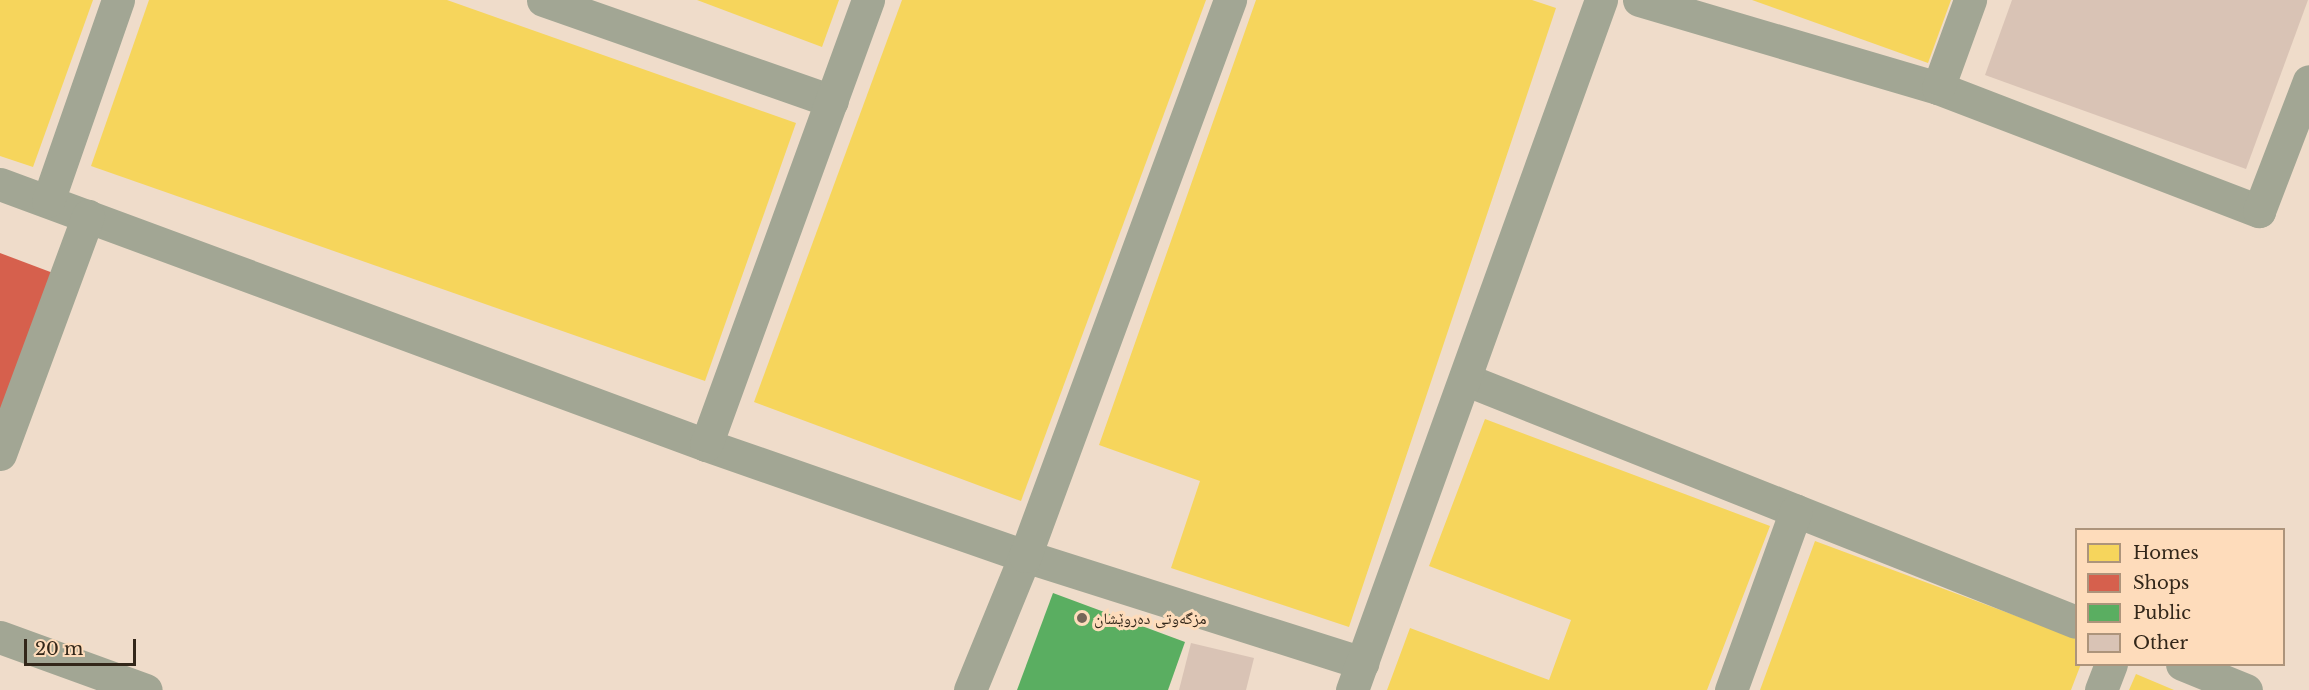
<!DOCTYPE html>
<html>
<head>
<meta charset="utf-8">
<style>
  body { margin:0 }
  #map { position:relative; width:2309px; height:690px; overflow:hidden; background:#efdcca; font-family:"Libre Baskerville","Noto Naskh Arabic",serif }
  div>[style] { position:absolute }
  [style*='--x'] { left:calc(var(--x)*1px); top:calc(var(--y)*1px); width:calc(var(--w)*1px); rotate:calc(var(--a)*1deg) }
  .homes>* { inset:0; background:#f6d55c }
  .shops>* { inset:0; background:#d6604d }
  .public>* { inset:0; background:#5aae61 }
  .building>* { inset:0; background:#d9c3b5 }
  .minor>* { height:33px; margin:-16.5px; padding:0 16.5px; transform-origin:16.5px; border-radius:16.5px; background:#a2a694 }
  .dots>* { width:16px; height:16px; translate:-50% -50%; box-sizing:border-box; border:3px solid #fedcbb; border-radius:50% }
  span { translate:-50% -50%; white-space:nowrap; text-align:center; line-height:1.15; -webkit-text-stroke:6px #fedcbb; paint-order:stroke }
  .poi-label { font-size:16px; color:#33271a }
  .left { translate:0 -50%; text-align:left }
  .legend { position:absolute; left:2075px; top:528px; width:210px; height:138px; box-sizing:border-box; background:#fedcbb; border:2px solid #ad947b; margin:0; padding:8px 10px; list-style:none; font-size:18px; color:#33271a }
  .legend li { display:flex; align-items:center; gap:12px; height:30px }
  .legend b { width:30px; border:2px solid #ad947b }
  .scale { position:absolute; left:24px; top:639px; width:112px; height:27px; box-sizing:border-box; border:3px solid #33271a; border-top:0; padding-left:8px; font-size:18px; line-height:21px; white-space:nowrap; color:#33271a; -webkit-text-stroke:4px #fedcbb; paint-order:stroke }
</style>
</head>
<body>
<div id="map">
  <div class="homes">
    <div style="clip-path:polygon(0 0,93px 0,33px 167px,0 156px)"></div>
    <div style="clip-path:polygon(149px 0,447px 0,796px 123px,705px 381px,91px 166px)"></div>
    <div style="clip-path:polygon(697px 0,839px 0,822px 47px)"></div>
    <div style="clip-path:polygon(902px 0,1206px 0,1021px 501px,754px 402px)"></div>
    <div style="clip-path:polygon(1256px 0,1532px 0,1556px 8px,1349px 627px,1171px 568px,1200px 481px,1099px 445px)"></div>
    <div style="clip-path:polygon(1752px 0,1951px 0,1928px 63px)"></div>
    <div style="clip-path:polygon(1485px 419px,1770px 526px,1707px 690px,1387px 690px,1410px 628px,1549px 680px,1571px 620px,1429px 566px)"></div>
    <div style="clip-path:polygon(1815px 541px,2076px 638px,2076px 664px,2081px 664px,2071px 690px,1760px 690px)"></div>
    <div style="clip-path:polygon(2136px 674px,2174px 690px,2129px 690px)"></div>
  </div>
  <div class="shops">
    <div style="clip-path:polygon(0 253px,61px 276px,0 437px)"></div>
  </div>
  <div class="public">
    <div style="clip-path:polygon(1053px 593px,1185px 642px,1168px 690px,1017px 690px)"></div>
  </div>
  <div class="building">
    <div style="clip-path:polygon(2012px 0,2308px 0,2246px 169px,1985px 75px)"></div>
    <div style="clip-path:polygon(1191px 643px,1254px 658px,1246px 690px,1179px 690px)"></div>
  </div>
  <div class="minor">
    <div style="--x:543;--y:0;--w:306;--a:19.3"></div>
    <div style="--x:1639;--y:0;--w:312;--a:16.4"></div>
    <div style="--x:1938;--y:88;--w:344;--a:21"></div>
    <div style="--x:2259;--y:211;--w:139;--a:-69"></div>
    <div style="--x:1938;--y:88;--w:94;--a:-70"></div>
    <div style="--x:0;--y:184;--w:753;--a:20.29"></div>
    <div style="--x:706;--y:445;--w:338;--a:19.2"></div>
    <div style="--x:1025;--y:556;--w:354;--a:17.6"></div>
    <div style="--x:48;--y:201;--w:213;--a:-70.8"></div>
    <div style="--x:1467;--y:380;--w:655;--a:21.67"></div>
    <div style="--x:706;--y:445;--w:474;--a:-70"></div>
    <div style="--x:0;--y:454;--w:254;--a:-69.7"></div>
    <div style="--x:0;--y:637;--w:155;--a:20"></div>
    <div style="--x:2182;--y:664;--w:69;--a:22.1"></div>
    <div style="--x:970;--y:690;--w:145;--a:-67.7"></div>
    <div style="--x:1025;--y:556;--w:593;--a:-69.76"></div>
    <div style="--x:1352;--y:690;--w:734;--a:-70.16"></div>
    <div style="--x:1731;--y:690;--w:191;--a:-70.1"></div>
    <div style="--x:2101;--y:690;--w:28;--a:-69"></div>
  </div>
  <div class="dots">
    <div style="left:1082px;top:618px;background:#756658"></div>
  </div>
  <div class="poi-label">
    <span class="left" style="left:1094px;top:618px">مزگەوتی دەروێشان</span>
  </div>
  <ul class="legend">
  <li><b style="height:16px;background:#f6d55c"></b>Homes</li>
  <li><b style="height:16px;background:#d6604d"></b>Shops</li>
  <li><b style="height:16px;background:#5aae61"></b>Public</li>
  <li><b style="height:16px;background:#d9c3b5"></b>Other</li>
  </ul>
  <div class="scale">20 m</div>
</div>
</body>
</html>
